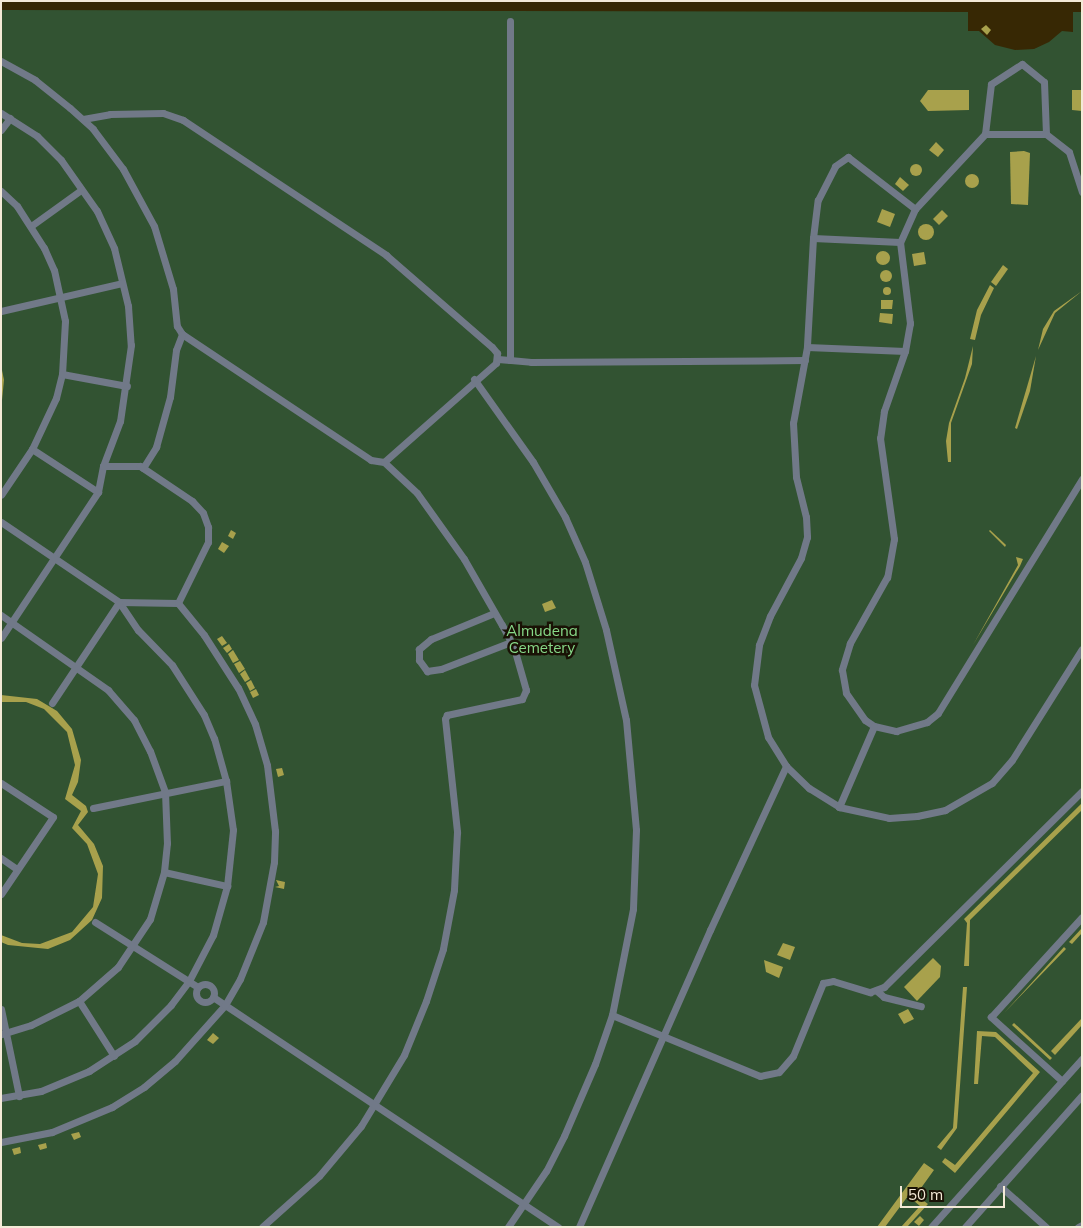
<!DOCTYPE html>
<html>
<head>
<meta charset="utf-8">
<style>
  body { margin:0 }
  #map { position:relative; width:1083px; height:1228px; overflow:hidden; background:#372804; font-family:Mulish,sans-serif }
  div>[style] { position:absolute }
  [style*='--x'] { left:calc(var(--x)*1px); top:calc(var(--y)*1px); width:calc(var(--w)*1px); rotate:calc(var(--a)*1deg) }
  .green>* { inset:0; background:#325332 }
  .building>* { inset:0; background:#a8a14c }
  .round { border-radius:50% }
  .service>* { height:7px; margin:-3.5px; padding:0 3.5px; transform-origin:3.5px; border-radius:3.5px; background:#717988 }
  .service>.ring { margin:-3.5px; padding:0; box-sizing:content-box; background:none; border:7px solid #717988; border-radius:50% }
  span { translate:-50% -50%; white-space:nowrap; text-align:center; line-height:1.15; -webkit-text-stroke:5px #191205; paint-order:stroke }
  .park-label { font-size:15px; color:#87d988 }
  .frame { position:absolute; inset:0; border:2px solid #f4ead7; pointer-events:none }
  .scale { position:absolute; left:900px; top:1186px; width:105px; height:22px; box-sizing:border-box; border:2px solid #f4ead7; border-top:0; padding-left:6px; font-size:15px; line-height:18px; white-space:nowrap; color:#f4ead7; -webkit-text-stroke:4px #191205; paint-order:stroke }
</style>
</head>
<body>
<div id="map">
  <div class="green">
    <div style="clip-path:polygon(1px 10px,968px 12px,968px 31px,979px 31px,995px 45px,1015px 50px,1034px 49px,1049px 42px,1062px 31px,1073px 32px,1073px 12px,1082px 12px,1082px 1227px,1px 1227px)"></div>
  </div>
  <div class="building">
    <div style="clip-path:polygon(986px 25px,991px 30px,987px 35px,981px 29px)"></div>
    <div style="clip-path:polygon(928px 90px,969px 90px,969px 110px,928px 111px,920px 101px)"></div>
    <div style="clip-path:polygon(1072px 90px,1082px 90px,1082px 111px,1072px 110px)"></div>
    <div style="clip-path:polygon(936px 142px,944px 150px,938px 157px,929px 150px)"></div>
    <div style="clip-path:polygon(1024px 151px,1030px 153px,1028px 205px,1011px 204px,1010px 152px)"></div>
    <div class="round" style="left:910px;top:164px;width:12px;height:12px"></div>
    <div class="round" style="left:965px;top:174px;width:14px;height:14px"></div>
    <div style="clip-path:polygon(900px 177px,909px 185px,903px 191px,895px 184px)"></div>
    <div style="clip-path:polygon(882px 209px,895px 214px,890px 227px,877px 222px)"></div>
    <div style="clip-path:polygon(942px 210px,948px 216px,939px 225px,933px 219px)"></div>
    <div class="round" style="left:918px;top:224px;width:16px;height:16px"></div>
    <div class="round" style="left:876px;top:251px;width:14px;height:14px"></div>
    <div style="clip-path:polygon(924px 252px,926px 264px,914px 266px,912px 254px)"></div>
    <div style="clip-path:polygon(1003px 265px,1008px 269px,996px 286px,991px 282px)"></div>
    <div class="round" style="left:880px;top:270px;width:12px;height:12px"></div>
    <div style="clip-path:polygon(990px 285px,994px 288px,981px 315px,975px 340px,970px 339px,977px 310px)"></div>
    <div class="round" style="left:883px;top:287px;width:8px;height:8px"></div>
    <div style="clip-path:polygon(1082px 291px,1055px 313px,1038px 350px,1043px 329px,1054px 311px)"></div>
    <div style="clip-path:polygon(881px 300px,893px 300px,892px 309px,881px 309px)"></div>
    <div style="clip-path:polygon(880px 313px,893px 314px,892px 324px,879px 322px)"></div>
    <div style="clip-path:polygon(973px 346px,972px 364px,951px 423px,951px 462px,948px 462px,946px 441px,949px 423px,965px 378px)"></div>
    <div style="clip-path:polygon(1036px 356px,1030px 391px,1017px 429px,1015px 428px)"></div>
    <div style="clip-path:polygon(1px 365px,4px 380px,2px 400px,1px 400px)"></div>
    <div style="clip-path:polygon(231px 530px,236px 533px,233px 539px,228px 536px)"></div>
    <div style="clip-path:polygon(990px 530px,1006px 545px,1005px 547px,989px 531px)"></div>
    <div style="clip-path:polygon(222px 542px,229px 546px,224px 553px,218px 549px)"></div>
    <div style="clip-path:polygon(1016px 557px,1023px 559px,1020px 566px,973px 645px,1018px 565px)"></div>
    <div style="clip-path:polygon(552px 600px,556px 608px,545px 612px,542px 604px)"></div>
    <div style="clip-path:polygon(222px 636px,227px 643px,222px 646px,217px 639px)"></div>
    <div style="clip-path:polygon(229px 644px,232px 649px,227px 653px,223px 648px)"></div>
    <div style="clip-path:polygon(233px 650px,239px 660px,233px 663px,228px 654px)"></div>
    <div style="clip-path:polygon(240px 661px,245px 669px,239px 673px,234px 664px)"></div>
    <div style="clip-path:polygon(245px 670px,250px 679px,245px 682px,240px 674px)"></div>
    <div style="clip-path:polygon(251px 680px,255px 688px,250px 691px,246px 683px)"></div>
    <div style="clip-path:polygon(256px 689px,259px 695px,253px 698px,250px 692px)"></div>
    <div style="clip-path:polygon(1px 695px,37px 699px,57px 711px,72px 729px,81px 760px,78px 782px,72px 795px,86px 806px,88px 812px,78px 825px,94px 844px,103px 866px,102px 898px,92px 920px,70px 940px,48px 949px,8px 945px,1px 942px,1px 935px,22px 943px,40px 944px,72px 932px,93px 907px,98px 874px,87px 844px,72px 828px,81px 811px,65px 799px,75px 765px,67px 732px,44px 709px,26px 702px,1px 702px)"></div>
    <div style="clip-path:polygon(282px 768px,284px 775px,278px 777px,276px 769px)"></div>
    <div style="clip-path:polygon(1082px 803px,1082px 810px,970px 920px,969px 966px,964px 966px,967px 923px,964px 919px)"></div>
    <div style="clip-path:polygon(276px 880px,285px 882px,284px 889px,275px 887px,279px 886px)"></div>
    <div style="clip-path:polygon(1082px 928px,1082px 933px,1072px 944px,1069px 942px)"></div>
    <div style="clip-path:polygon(783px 943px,795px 947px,790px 960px,777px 955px)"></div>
    <div style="clip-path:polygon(1064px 947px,1066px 949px,1004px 1013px,1036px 978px)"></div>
    <div style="clip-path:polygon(933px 958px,941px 966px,940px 977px,917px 1001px,904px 987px)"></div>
    <div style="clip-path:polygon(764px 960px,783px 967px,779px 978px,766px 972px)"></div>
    <div style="clip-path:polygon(963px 987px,967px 987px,957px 1128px,941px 1150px,937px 1147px,953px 1128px)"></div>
    <div style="clip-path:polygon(908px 1009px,914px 1019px,904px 1024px,898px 1014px)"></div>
    <div style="clip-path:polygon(1082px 1018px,1082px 1025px,1055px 1055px,1051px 1051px)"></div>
    <div style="clip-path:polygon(1014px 1023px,1052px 1058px,1050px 1060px,1012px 1025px)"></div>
    <div style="clip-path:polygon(977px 1031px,996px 1032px,1040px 1072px,955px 1173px,942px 1162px,945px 1158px,955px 1165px,1033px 1073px,995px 1037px,982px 1036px,978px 1084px,974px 1084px)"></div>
    <div style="clip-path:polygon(213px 1033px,219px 1038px,213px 1044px,207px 1040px)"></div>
    <div style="clip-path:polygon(79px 1132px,81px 1137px,74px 1140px,71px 1134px)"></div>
    <div style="clip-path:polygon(46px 1143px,47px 1148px,40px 1150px,38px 1145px)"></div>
    <div style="clip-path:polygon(20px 1147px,21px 1153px,14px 1155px,12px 1149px)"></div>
    <div style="clip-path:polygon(924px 1163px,934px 1170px,916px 1195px,928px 1204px,907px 1227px,901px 1227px,920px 1206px,908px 1196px,885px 1227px,877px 1227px)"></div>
    <div style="clip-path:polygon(920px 1216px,924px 1220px,919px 1226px,914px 1222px)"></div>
  </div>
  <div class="service">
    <div style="--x:1;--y:61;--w:39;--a:29"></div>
    <div style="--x:35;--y:80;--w:45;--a:38.7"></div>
    <div style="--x:70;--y:108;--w:31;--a:42"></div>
    <div style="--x:93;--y:129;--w:50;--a:53.1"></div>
    <div style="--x:123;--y:169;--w:65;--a:61.5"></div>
    <div style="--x:154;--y:226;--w:66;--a:73.2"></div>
    <div style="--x:173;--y:289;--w:37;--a:84"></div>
    <div style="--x:177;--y:326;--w:9;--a:58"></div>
    <div style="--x:182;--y:334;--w:227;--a:33.7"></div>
    <div style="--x:371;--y:460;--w:13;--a:9"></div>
    <div style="--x:384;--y:462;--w:45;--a:43.2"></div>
    <div style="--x:417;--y:493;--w:81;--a:54.5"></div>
    <div style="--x:464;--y:559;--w:76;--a:60.1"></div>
    <div style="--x:502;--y:625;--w:26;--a:62"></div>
    <div style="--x:514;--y:648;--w:44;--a:74.1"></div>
    <div style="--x:526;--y:690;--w:10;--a:114"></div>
    <div style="--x:522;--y:699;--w:77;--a:168"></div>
    <div style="--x:447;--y:715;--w:4;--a:117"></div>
    <div style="--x:445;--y:719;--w:114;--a:83.9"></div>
    <div style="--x:457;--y:832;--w:58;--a:93"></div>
    <div style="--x:454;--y:890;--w:60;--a:100.6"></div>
    <div style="--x:443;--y:949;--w:55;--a:108.1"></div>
    <div style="--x:426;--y:1001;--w:58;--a:112.2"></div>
    <div style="--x:404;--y:1055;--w:83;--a:121.2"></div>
    <div style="--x:361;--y:1126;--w:65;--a:130"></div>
    <div style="--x:319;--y:1176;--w:76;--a:138.2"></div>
    <div style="--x:1;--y:113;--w:43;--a:32.6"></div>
    <div style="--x:37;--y:136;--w:34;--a:45"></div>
    <div style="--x:61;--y:160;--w:62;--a:54.8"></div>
    <div style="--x:97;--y:211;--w:41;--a:65.3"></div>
    <div style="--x:114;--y:248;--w:60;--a:76.4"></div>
    <div style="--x:128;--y:306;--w:39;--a:86"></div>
    <div style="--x:131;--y:345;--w:77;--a:98.2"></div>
    <div style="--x:120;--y:421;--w:48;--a:110.7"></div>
    <div style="--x:103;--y:466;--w:26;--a:101"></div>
    <div style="--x:98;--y:492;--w:175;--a:123.6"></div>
    <div style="--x:83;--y:119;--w:27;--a:-10"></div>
    <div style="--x:110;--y:114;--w:53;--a:-1.1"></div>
    <div style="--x:163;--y:113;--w:21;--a:19"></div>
    <div style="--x:183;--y:120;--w:244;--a:33.6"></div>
    <div style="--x:386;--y:255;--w:140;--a:41"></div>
    <div style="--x:492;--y:347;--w:8;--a:50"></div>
    <div style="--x:497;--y:353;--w:10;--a:96"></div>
    <div style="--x:496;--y:363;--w:149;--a:138.5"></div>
    <div style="--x:1;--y:130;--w:15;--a:-53"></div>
    <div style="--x:985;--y:134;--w:50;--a:-83.2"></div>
    <div style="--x:991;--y:84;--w:37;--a:-33"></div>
    <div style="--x:1022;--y:64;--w:28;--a:39"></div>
    <div style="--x:1044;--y:82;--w:52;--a:87.8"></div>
    <div style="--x:1046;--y:134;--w:61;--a:180"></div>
    <div style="--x:985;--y:134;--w:103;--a:133"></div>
    <div style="--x:915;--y:209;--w:36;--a:114"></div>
    <div style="--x:900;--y:242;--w:82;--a:83"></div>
    <div style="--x:910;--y:323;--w:28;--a:100"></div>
    <div style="--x:905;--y:351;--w:64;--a:109.3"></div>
    <div style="--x:884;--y:411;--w:27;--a:98"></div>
    <div style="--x:880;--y:438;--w:102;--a:82.1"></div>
    <div style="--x:894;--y:539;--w:39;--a:100"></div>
    <div style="--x:887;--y:577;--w:76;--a:119.3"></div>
    <div style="--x:850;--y:643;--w:28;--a:107"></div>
    <div style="--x:842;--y:670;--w:23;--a:80"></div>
    <div style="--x:846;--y:693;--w:33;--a:55"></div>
    <div style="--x:865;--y:720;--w:11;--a:34"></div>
    <div style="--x:874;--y:726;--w:23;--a:13"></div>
    <div style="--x:896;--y:731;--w:32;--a:-16"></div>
    <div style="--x:927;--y:722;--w:14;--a:-39"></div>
    <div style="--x:938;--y:713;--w:275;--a:-58.4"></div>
    <div style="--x:1046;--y:134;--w:29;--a:38"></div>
    <div style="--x:1069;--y:152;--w:42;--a:72"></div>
    <div style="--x:1;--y:191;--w:22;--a:43"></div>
    <div style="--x:17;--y:206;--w:50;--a:57.3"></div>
    <div style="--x:44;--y:248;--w:24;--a:66"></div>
    <div style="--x:54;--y:270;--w:52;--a:77.8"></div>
    <div style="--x:65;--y:321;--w:53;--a:93.2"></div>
    <div style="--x:62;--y:374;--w:25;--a:104"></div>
    <div style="--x:56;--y:398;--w:56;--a:115.2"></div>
    <div style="--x:32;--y:449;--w:55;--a:124"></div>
    <div style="--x:31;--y:226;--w:62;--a:-35.8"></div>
    <div style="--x:813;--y:238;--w:38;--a:-83"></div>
    <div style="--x:818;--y:200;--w:38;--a:-63"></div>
    <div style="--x:835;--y:166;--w:16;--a:-35"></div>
    <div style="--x:848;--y:157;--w:85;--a:37.8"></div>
    <div style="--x:900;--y:242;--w:87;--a:-177.4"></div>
    <div style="--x:813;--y:238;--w:109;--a:93.2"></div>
    <div style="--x:807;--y:347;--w:77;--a:100.4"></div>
    <div style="--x:793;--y:423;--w:54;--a:86.8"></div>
    <div style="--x:796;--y:477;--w:41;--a:76"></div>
    <div style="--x:806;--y:517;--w:20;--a:87"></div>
    <div style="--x:807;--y:537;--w:22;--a:106"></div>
    <div style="--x:801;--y:558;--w:66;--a:118.1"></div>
    <div style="--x:770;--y:616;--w:31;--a:111"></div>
    <div style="--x:759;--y:645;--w:40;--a:97.1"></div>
    <div style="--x:754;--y:685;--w:54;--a:74.9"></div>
    <div style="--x:768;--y:737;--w:34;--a:58"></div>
    <div style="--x:786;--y:766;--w:32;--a:44"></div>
    <div style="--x:809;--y:788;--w:36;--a:32"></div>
    <div style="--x:839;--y:807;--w:51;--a:12.4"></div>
    <div style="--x:889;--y:818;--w:28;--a:-4"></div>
    <div style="--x:917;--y:816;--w:29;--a:-12"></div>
    <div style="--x:945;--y:810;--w:54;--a:-29.9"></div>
    <div style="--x:992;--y:783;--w:30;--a:-49"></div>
    <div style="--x:1012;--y:760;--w:131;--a:-57.8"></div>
    <div style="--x:1;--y:311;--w:124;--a:-13"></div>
    <div style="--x:807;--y:347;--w:98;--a:2.3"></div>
    <div style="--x:498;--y:359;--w:33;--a:5"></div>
    <div style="--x:531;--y:362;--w:274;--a:-0.4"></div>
    <div style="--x:510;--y:360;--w:339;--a:-90"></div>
    <div style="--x:62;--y:374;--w:66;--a:10.5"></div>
    <div style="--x:474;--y:379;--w:102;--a:54.6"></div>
    <div style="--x:533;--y:462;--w:64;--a:59.8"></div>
    <div style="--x:565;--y:517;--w:49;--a:66"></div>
    <div style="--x:585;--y:562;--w:71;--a:72.8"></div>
    <div style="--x:606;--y:630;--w:92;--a:77.5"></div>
    <div style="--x:626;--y:720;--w:110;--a:84.8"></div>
    <div style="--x:636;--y:830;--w:79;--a:92.2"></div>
    <div style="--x:633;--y:909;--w:108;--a:101.2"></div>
    <div style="--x:612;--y:1015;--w:52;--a:109.1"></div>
    <div style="--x:595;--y:1064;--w:78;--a:113.3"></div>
    <div style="--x:564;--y:1136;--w:39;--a:117"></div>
    <div style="--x:546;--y:1171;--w:68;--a:124.2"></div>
    <div style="--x:32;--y:449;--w:79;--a:33.1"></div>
    <div style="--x:103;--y:466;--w:37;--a:0"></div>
    <div style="--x:140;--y:466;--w:63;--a:33.9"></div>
    <div style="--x:192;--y:501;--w:16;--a:47"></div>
    <div style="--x:203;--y:513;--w:15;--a:70"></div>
    <div style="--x:208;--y:527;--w:15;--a:90"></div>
    <div style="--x:208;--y:542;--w:68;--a:116.2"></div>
    <div style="--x:143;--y:468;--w:25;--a:-58"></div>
    <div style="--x:156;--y:447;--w:52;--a:-74.4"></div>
    <div style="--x:170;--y:397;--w:47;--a:-82.7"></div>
    <div style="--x:176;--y:350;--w:17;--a:-69"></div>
    <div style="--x:1;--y:522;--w:143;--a:34.1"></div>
    <div style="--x:119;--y:602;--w:34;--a:56"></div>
    <div style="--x:138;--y:630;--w:49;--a:45.8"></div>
    <div style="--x:172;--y:665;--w:59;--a:57.4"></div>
    <div style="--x:204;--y:715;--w:25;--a:67"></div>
    <div style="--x:214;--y:738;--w:45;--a:74.4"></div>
    <div style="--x:226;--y:781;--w:49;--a:81.9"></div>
    <div style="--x:233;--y:830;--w:56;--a:96.1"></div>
    <div style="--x:227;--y:886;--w:51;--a:105.9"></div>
    <div style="--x:213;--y:935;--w:52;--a:117.6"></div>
    <div style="--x:189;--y:981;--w:30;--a:127"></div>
    <div style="--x:171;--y:1005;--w:51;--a:135"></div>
    <div style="--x:135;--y:1041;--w:55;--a:146.9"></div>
    <div style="--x:89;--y:1071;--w:52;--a:157.4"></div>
    <div style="--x:41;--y:1091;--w:41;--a:170.1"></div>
    <div style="--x:119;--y:602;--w:59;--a:1"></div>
    <div style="--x:494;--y:613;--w:68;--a:157.6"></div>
    <div style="--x:431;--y:639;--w:16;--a:140"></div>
    <div style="--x:419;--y:649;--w:11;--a:90"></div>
    <div style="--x:419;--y:660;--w:14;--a:54"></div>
    <div style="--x:427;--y:671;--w:14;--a:-8"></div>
    <div style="--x:441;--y:669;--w:75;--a:-21.1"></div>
    <div style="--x:1;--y:615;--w:131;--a:35"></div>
    <div style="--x:108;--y:690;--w:40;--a:49"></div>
    <div style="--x:134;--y:720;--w:35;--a:63"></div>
    <div style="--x:150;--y:751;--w:44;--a:69.9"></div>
    <div style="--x:165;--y:792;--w:51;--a:87.8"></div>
    <div style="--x:167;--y:843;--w:29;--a:96"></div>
    <div style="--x:164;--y:872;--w:49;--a:106.6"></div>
    <div style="--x:150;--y:919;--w:58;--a:123.7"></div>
    <div style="--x:118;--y:967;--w:52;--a:138.9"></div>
    <div style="--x:79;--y:1001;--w:54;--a:153.4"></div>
    <div style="--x:31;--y:1025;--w:31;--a:163"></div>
    <div style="--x:52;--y:703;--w:121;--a:-56.4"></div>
    <div style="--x:1;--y:783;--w:62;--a:33.2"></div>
    <div style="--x:53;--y:817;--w:93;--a:124"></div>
    <div style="--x:839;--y:807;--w:88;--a:-66.6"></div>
    <div style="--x:93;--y:808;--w:136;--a:-11.5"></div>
    <div style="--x:1;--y:858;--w:19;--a:35"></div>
    <div style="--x:164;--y:872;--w:65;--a:12.5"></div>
    <div style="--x:95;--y:922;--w:122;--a:32.3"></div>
    <div class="ring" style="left:196px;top:984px;width:11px;height:11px"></div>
    <div style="--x:877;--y:991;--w:9;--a:41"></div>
    <div style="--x:884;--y:997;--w:38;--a:14"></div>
    <div style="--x:213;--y:997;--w:415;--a:33.7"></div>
    <div style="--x:79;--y:1001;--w:65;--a:57.5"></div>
    <div style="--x:1;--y:1009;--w:89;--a:78.3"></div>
    <div style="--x:612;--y:1015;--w:160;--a:22.4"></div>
    <div style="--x:760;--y:1076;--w:19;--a:-12"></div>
    <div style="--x:779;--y:1072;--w:21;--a:-49"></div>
    <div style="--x:793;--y:1056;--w:79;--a:-67.7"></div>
    <div style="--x:823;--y:983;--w:10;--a:-11"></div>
    <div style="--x:833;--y:981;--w:39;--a:17"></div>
    <div style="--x:870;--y:992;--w:15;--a:-20"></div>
    <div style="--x:884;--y:987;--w:279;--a:-44.7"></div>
    <div style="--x:1062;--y:1081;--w:96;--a:-138"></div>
    <div style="--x:991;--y:1017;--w:135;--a:-47.7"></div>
    <div style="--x:1;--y:1142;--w:52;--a:-11.1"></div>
    <div style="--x:52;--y:1132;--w:65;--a:-22.6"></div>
    <div style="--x:112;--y:1107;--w:38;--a:-32"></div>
    <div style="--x:144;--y:1087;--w:40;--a:-40"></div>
    <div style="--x:175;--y:1061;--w:75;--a:-48.2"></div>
    <div style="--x:225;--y:1005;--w:30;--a:-60"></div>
    <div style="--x:240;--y:979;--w:61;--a:-68"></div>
    <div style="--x:263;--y:922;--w:61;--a:-79.6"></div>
    <div style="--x:274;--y:862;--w:31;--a:-88"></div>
    <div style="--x:275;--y:831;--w:66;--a:-96.9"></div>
    <div style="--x:267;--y:765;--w:43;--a:-106.3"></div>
    <div style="--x:255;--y:724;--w:40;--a:-115"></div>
    <div style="--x:238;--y:688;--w:63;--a:-122.7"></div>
    <div style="--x:204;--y:635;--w:41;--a:-129.1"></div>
    <div style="--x:1000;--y:1186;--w:62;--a:41.7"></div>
    <div style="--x:579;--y:1227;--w:325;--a:-66.2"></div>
    <div style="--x:710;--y:930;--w:181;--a:-65.1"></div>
    <div style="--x:931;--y:1227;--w:226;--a:-48.1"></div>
    <div style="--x:965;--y:1227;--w:176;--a:-48.4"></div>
    <div style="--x:1078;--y:1227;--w:4;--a:-27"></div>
  </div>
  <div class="park-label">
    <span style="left:542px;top:639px">Almudena<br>Cemetery</span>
  </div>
  <div class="frame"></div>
  <div class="scale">50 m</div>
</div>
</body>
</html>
